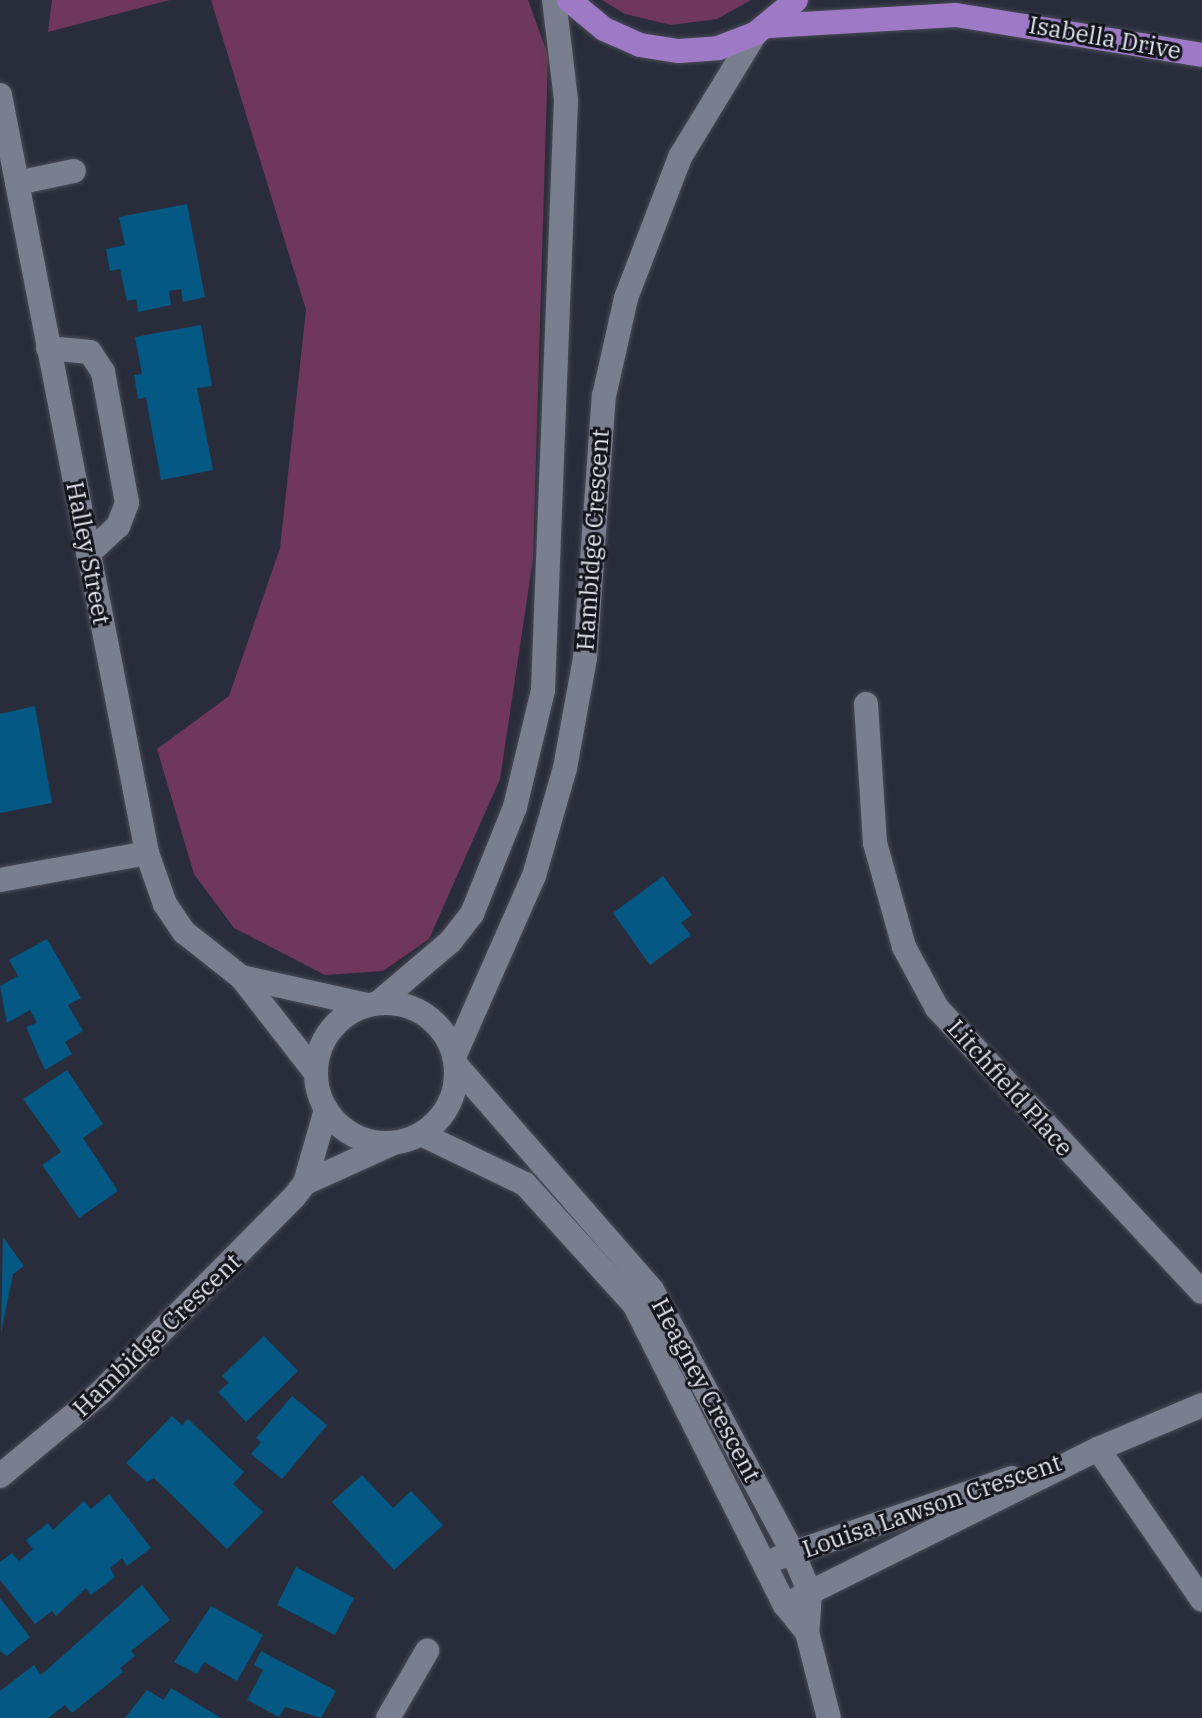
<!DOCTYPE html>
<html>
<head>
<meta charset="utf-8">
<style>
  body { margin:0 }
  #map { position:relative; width:1202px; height:1718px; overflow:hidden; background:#292d3b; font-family:"IBM Plex Serif",serif }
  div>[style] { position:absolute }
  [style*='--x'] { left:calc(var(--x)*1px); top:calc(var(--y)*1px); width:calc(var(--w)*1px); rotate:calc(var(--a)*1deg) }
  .green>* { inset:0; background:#6f375b }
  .building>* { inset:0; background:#035983 }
  .roads { filter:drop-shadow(0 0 2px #484b56) drop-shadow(0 0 2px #484b56) }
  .minor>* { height:24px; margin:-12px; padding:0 12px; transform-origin:12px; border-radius:12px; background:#7a7f8f }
  .minor>.ring { margin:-12px; padding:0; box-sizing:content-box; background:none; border:24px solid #7a7f8f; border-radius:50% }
  .major>* { height:24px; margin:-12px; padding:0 12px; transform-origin:12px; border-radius:12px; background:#9e7ac6 }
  span { translate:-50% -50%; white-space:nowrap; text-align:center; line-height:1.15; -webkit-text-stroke:6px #14151c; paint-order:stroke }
  .street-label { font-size:24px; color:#e0e3ec }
</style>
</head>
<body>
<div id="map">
  <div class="green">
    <div style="clip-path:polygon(52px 0,170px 0,48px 32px)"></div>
    <div style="clip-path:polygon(211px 0,528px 0,548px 55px,533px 559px,500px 779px,429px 939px,383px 971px,325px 975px,234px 928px,194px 874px,157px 749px,229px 696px,280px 548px,306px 310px)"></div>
    <div style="clip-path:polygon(602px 0,751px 0,717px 19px,671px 25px,625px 14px)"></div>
  </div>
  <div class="building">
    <div style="clip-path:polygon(187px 204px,205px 297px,183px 302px,181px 289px,169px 291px,171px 305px,138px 312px,136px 299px,127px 301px,120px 269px,110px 271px,106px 249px,125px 245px,119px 217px)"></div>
    <div style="clip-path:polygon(201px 325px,212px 386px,197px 388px,213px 470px,161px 480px,146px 397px,138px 399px,134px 375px,142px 374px,135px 337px)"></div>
    <div style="clip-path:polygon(35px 706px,52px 803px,0 813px,0 714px)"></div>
    <div style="clip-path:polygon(663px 876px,692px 915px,681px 923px,691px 935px,650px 965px,613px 913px)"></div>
    <div style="clip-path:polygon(47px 939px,81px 998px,68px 1005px,83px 1031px,65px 1042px,72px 1054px,45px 1070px,26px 1027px,37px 1023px,30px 1010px,7px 1023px,0 986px,18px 976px,9px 960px)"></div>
    <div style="clip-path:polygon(67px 1070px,103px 1124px,83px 1138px,118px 1191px,79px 1218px,42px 1165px,61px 1152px,23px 1099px)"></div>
    <div style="clip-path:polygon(3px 1237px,24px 1266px,13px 1274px,1px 1333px)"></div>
    <div style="clip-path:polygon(264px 1336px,298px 1371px,246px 1422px,218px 1392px,229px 1383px,222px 1376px)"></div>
    <div style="clip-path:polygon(292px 1396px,327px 1425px,282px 1479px,251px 1454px,261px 1442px,256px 1438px)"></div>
    <div style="clip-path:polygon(172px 1416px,182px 1425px,188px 1419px,244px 1472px,233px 1484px,263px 1512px,227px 1549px,154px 1478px,147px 1482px,126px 1463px)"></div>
    <div style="clip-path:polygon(362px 1475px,393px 1508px,411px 1491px,443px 1525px,394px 1570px,332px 1502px)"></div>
    <div style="clip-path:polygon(109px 1494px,151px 1548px,127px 1566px,122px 1558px,110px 1568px,115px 1577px,91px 1595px,86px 1588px,56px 1616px,52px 1611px,35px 1624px,0 1580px,0 1562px,12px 1553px,19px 1561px,33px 1549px,26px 1540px,48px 1523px,53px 1530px,84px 1501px,91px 1509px)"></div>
    <div style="clip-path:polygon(296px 1567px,354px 1598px,335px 1635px,277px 1605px)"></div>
    <div style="clip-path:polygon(142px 1585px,170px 1620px,131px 1651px,135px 1656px,120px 1668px,123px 1672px,72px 1713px,65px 1705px,48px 1718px,0 1718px,0 1691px,34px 1665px,41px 1675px)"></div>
    <div style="clip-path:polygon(0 1598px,30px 1637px,7px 1656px,0 1651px)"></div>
    <div style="clip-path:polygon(211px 1606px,263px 1635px,237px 1681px,204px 1662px,197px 1674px,174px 1662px)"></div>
    <div style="clip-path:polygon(261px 1651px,336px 1691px,321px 1718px,285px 1707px,279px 1717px,247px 1700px,263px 1670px,254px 1665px)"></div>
    <div style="clip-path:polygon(171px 1688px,221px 1718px,125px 1718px,147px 1690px,164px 1700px)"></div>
  </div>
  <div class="roads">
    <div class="minor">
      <div style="--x:0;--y:95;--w:772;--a:79.02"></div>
      <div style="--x:147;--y:853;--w:54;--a:70.6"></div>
      <div style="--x:165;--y:904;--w:34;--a:56"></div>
      <div style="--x:184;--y:932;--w:73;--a:38.3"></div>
      <div style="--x:241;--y:977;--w:120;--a:52.1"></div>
      <div style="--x:17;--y:183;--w:58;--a:-11.9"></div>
      <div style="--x:48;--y:348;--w:42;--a:5.4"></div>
      <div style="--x:90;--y:352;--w:24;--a:57"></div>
      <div style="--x:103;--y:372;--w:133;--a:79.6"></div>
      <div style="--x:127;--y:503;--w:25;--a:111"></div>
      <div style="--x:118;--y:526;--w:41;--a:137"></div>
      <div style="--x:866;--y:704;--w:139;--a:86.3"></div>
      <div style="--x:875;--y:843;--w:108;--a:74.4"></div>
      <div style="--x:904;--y:947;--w:69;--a:61.6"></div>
      <div style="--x:937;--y:1008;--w:388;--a:47"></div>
      <div style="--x:0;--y:880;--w:149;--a:-10.4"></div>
      <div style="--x:241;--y:977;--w:129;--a:12.5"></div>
      <div style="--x:378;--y:1003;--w:94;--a:-40.3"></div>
      <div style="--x:450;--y:942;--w:36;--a:-52"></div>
      <div style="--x:472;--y:914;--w:115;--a:-68.1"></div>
      <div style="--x:515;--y:807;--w:120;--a:-76.5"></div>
      <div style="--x:543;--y:690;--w:590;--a:-87.77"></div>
      <div style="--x:566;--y:100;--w:101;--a:-96.8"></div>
      <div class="ring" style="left:316px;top:1003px;width:116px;height:116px"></div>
      <div style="--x:454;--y:1057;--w:198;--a:-66.2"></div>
      <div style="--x:534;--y:876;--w:112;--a:-74"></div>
      <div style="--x:565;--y:768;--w:112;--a:-79.7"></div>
      <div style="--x:585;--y:658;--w:263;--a:-85.9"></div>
      <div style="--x:604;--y:396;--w:100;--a:-77.3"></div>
      <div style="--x:626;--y:298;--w:151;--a:-69"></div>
      <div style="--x:680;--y:157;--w:144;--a:-58.6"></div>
      <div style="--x:456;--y:1065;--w:298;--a:48.9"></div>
      <div style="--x:652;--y:1290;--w:298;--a:61.8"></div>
      <div style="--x:793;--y:1553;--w:43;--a:67"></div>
      <div style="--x:810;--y:1593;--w:39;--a:94"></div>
      <div style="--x:421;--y:1134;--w:115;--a:25.7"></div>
      <div style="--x:525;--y:1184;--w:162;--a:47.8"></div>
      <div style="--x:634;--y:1304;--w:337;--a:63.4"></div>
      <div style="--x:785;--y:1605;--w:35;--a:51"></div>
      <div style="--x:807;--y:1632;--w:89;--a:75.7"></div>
      <div style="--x:305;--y:1183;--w:94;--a:-24.4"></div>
      <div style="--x:1098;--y:1449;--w:183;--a:55.4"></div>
      <div style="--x:0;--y:1476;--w:131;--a:-39.7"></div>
      <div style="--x:101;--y:1392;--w:274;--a:-45.3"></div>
      <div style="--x:294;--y:1197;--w:18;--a:-52"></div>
      <div style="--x:305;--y:1183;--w:76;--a:-74"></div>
      <div style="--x:778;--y:1558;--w:247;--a:-18.9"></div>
      <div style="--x:797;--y:1599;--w:336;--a:-26.5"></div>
      <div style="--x:1098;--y:1449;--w:113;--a:-22.9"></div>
      <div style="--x:388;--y:1718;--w:78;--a:-59.8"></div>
    </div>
    <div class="major">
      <div style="--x:569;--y:0;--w:45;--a:39.6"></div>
      <div style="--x:604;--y:29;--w:39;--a:24"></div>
      <div style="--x:640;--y:45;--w:39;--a:9"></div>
      <div style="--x:679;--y:51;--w:39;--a:-4"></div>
      <div style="--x:718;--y:48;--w:40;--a:-21"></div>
      <div style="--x:755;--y:34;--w:53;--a:-39.7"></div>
      <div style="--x:769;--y:26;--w:187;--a:-3.4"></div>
      <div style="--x:956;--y:15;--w:249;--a:9.2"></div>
    </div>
  </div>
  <div class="street-label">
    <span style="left:1105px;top:38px;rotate:10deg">Isabella Drive</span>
    <span style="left:593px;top:540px;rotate:-86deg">Hambidge Crescent</span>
    <span style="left:88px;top:553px;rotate:79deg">Halley Street</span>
    <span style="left:1010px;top:1088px;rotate:48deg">Litchfield Place</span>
    <span style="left:157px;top:1335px;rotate:-44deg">Hambidge Crescent</span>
    <span style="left:706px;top:1390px;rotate:62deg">Heagney Crescent</span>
    <span style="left:932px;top:1506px;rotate:-19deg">Louisa Lawson Crescent</span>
  </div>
</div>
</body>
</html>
